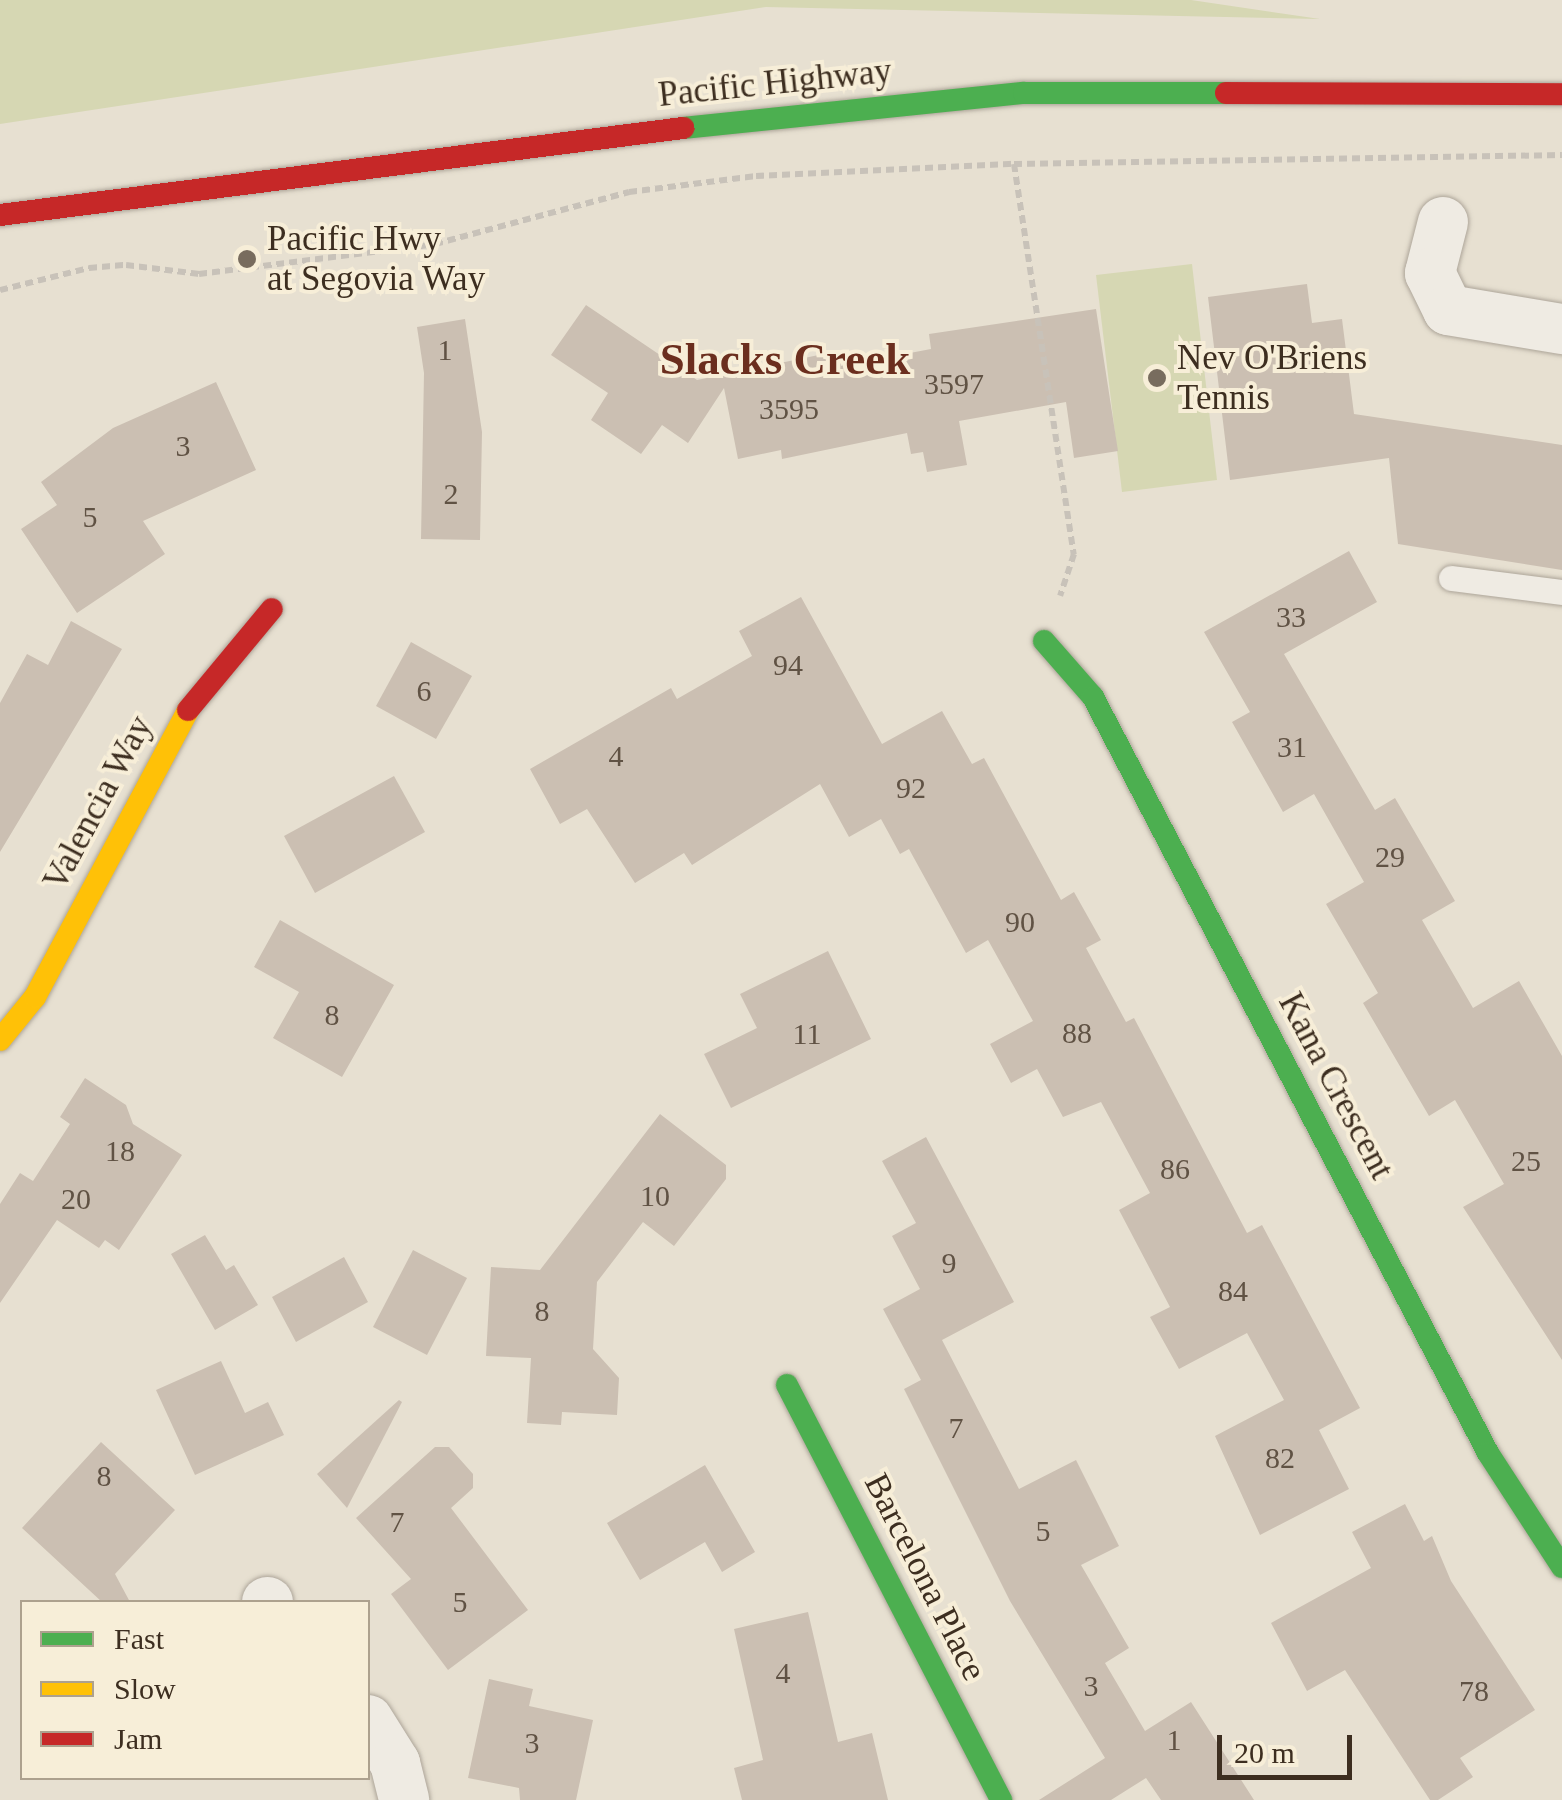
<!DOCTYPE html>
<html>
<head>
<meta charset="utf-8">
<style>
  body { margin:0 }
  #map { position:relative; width:1562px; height:1800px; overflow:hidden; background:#e7e0d1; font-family:"Times New Roman",serif }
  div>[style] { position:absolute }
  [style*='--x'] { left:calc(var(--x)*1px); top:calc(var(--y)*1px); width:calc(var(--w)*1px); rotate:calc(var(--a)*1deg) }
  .green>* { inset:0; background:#d6d7b3 }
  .building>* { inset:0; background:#cbbfb2 }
  .path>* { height:6px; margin-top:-3px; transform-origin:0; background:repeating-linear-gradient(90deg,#c8c2b9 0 8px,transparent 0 13px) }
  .roads { filter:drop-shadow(0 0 2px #ada599) drop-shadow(0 0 2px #ada599) }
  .lane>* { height:25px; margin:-12.5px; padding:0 12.5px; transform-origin:12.5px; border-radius:12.5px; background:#efebe3 }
  .street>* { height:50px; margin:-25px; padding:0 25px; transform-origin:25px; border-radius:25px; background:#efebe3 }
  .fast>* { height:22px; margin:-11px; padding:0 11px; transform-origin:11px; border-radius:11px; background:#4caf50 }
  .slow>* { height:22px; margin:-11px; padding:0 11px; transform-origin:11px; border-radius:11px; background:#ffc107 }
  .jam>* { height:22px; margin:-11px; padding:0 11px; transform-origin:11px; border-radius:11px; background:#c62828 }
  .dots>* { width:28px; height:28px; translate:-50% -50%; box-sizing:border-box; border:5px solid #f7eed8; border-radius:50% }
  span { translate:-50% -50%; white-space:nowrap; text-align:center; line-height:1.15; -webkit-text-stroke:8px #f7eed8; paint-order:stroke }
  .number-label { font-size:30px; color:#605244 }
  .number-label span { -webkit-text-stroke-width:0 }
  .street-label { font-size:35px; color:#3d2e20 }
  .poi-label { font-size:35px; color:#3d2e20 }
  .left { translate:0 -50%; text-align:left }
  .district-label { font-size:45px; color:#6b2e1e; font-weight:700 }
  .legend { position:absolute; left:20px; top:1600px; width:350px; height:180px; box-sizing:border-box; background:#f7eed8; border:2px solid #ada18e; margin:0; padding:12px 18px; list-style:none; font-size:30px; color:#3d2e20 }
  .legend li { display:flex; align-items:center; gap:20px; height:50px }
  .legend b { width:50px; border:2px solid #ada18e }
  .scale { position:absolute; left:1217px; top:1735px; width:135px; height:45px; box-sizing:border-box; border:5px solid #3d2e20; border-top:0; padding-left:12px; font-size:30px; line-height:35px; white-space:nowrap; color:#3d2e20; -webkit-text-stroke:8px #f7eed8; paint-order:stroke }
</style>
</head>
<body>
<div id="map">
  <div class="green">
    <div style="clip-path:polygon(0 0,1191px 0,1320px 19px,766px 7px,0 124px)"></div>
    <div style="clip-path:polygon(1192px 264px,1217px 480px,1122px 492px,1096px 275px)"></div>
  </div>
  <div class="building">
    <div style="clip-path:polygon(1307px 284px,1312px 323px,1342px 319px,1354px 414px,1562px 445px,1562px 570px,1398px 544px,1389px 458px,1230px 480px,1208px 297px)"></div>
    <div style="clip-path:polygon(586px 305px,697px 380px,838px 351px,841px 366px,931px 349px,929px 334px,1096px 309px,1118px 451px,1074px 458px,1066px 402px,959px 421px,967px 465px,927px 472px,923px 452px,911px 454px,907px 433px,782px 459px,781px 450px,738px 459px,724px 388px,688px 443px,662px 425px,641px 454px,591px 420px,608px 393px,551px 355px)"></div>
    <div style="clip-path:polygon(465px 319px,482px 432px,480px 540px,421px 539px,424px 373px,417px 327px)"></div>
    <div style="clip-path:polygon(216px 382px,256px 470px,143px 521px,165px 554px,77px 613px,21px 529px,57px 505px,41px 482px,113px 428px)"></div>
    <div style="clip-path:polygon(1349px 551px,1377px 602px,1284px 654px,1375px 810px,1395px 798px,1455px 901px,1422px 920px,1473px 1008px,1519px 981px,1562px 1056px,1562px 1360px,1463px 1207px,1504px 1184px,1455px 1100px,1429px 1116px,1363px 1003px,1378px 993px,1326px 904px,1364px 882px,1314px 794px,1283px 812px,1232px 722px,1250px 712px,1204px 632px)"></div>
    <div style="clip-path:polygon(801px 597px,882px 744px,942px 711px,972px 764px,984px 758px,1061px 900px,1074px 892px,1101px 940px,1086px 948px,1126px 1022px,1134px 1018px,1247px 1233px,1262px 1225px,1360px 1408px,1319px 1430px,1349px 1489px,1260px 1535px,1215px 1436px,1284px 1400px,1247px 1333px,1179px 1369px,1150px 1317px,1170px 1307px,1119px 1210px,1150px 1193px,1101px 1102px,1063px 1117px,1037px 1069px,1011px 1083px,990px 1044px,1033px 1021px,988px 940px,966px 953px,909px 849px,900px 854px,881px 819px,849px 837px,820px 784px,692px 865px,684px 853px,635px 883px,587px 809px,560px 824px,530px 769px,671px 688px,677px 699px,752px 656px,739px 631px)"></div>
    <div style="clip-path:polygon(71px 621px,122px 649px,0 852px,0 703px,27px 654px,48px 665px)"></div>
    <div style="clip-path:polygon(411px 642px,472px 676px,436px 739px,376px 706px)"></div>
    <div style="clip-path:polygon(394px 776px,425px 832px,315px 893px,284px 836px)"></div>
    <div style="clip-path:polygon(280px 920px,394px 985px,342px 1077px,273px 1038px,299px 992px,254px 967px)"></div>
    <div style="clip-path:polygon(828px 951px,871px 1039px,731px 1108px,704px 1054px,757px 1028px,740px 994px)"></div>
    <div style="clip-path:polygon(85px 1078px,126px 1105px,133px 1124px,182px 1155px,119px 1250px,105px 1240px,99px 1248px,57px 1220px,0 1303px,0 1204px,20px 1173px,33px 1181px,70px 1124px,60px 1117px)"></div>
    <div style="clip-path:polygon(660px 1114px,726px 1165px,726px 1179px,674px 1246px,643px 1222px,597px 1282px,593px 1349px,619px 1378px,617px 1415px,562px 1412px,561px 1425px,527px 1423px,531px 1358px,486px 1356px,491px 1267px,540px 1270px)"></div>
    <div style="clip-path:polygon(926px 1137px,1014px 1302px,942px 1340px,1019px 1489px,1076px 1460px,1119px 1546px,1081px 1565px,1129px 1648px,1105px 1663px,1145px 1731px,1191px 1702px,1254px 1800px,1161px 1800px,1146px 1778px,1111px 1800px,1039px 1800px,1105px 1758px,1010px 1601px,904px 1389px,921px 1380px,883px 1309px,920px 1289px,892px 1236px,916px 1223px,882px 1161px)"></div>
    <div style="clip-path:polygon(205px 1235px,226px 1270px,234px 1265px,258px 1305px,215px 1330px,171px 1254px)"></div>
    <div style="clip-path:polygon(413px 1250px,467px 1278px,427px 1355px,373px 1327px)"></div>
    <div style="clip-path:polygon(344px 1257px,368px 1302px,296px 1342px,272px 1297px)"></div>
    <div style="clip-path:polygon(221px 1361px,245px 1413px,268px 1402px,284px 1435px,195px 1475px,156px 1390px)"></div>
    <div style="clip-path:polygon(399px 1400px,402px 1402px,347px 1508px,317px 1474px)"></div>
    <div style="clip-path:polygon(101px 1442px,175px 1510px,115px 1574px,130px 1602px,102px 1602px,22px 1528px)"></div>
    <div style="clip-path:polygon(435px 1447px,449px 1447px,473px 1474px,473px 1488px,451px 1508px,528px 1610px,448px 1670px,391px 1594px,411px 1579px,356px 1518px)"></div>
    <div style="clip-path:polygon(705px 1465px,755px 1552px,722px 1572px,705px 1542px,640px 1580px,607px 1523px)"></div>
    <div style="clip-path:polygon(1405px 1504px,1424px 1541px,1432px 1536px,1451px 1581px,1535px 1710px,1460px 1758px,1473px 1777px,1438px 1800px,1430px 1800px,1345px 1670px,1307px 1691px,1271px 1623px,1371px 1568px,1352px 1532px)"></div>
    <div style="clip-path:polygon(808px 1612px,838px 1742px,872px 1733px,888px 1800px,742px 1800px,734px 1768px,763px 1760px,734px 1629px)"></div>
    <div style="clip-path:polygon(489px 1679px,533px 1689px,529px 1706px,593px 1720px,576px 1800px,520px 1800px,519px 1788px,468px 1778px)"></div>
  </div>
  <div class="path">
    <div style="--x:1014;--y:164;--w:395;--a:81.3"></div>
    <div style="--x:1074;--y:554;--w:44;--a:108.4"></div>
    <div style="--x:0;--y:290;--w:92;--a:-13.9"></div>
    <div style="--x:89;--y:268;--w:37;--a:-5"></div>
    <div style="--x:126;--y:265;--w:74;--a:7"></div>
    <div style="--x:199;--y:274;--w:238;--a:-7.2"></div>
    <div style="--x:435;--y:244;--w:201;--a:-15"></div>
    <div style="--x:629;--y:192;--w:128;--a:-7.2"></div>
    <div style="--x:756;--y:176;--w:258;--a:-2.7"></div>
    <div style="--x:1014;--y:164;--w:548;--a:-0.94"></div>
  </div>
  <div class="roads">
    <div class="lane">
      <div style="--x:1451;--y:578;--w:112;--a:7.2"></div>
    </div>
    <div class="street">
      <div style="--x:1443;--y:222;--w:53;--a:104.3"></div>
      <div style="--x:1430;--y:273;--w:41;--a:64.1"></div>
      <div style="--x:1448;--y:310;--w:116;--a:9.5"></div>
      <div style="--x:267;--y:1602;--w:1;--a:0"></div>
      <div style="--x:368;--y:1720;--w:51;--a:57.9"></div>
      <div style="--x:395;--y:1763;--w:38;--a:76"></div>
    </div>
    <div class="fast">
      <div style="--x:683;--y:128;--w:343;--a:-5.9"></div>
      <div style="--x:1024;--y:93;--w:202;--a:0"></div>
      <div style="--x:1044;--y:641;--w:74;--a:48.8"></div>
      <div style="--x:1093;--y:697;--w:853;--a:62.41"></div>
      <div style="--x:1488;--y:1453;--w:136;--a:57"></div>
      <div style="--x:787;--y:1385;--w:467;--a:62.7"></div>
    </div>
    <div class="slow">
      <div style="--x:0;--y:1040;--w:55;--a:-50.9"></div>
      <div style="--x:35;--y:997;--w:325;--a:-61.9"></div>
    </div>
    <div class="jam">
      <div style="--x:1226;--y:93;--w:336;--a:0.2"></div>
      <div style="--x:0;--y:215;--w:689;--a:-7.26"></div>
      <div style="--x:188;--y:710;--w:131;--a:-50.3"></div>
    </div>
  </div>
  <div class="dots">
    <div style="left:247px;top:259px;background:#786c5e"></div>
    <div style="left:1157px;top:378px;background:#786c5e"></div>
  </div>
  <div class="number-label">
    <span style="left:445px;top:350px">1</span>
    <span style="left:954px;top:384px">3597</span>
    <span style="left:789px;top:409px">3595</span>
    <span style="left:183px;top:446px">3</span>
    <span style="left:451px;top:494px">2</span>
    <span style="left:90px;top:517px">5</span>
    <span style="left:1291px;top:617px">33</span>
    <span style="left:788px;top:665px">94</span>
    <span style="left:424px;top:691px">6</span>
    <span style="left:1292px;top:747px">31</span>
    <span style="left:616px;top:756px">4</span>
    <span style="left:911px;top:788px">92</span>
    <span style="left:1390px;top:857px">29</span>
    <span style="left:1020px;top:922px">90</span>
    <span style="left:332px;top:1015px">8</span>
    <span style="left:1077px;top:1033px">88</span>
    <span style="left:807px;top:1034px">11</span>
    <span style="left:120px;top:1151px">18</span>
    <span style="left:1526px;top:1161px">25</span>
    <span style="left:1175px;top:1169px">86</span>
    <span style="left:655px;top:1196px">10</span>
    <span style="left:76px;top:1199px">20</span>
    <span style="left:949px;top:1263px">9</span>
    <span style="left:1233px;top:1291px">84</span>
    <span style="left:542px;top:1311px">8</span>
    <span style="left:956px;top:1428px">7</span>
    <span style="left:1280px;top:1458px">82</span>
    <span style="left:104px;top:1476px">8</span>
    <span style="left:397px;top:1522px">7</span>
    <span style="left:1043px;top:1531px">5</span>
    <span style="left:460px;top:1602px">5</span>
    <span style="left:783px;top:1673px">4</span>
    <span style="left:1091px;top:1686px">3</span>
    <span style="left:1474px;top:1691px">78</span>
    <span style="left:1174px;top:1740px">1</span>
    <span style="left:532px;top:1743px">3</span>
  </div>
  <div class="street-label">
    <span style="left:775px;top:83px;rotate:-6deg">Pacific Highway</span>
    <span style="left:98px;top:803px;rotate:-62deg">Valencia Way</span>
    <span style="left:1336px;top:1086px;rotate:62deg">Kana Crescent</span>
    <span style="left:925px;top:1577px;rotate:63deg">Barcelona Place</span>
  </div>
  <div class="poi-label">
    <span class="left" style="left:267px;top:259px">Pacific Hwy<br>at Segovia Way</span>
    <span class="left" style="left:1177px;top:378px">Nev O'Briens<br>Tennis</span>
  </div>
  <div class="district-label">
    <span style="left:785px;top:360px">Slacks Creek</span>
  </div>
  <ul class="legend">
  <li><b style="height:12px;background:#4caf50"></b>Fast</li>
  <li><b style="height:12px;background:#ffc107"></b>Slow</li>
  <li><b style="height:12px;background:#c62828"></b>Jam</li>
  </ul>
  <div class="scale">20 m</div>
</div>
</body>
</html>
